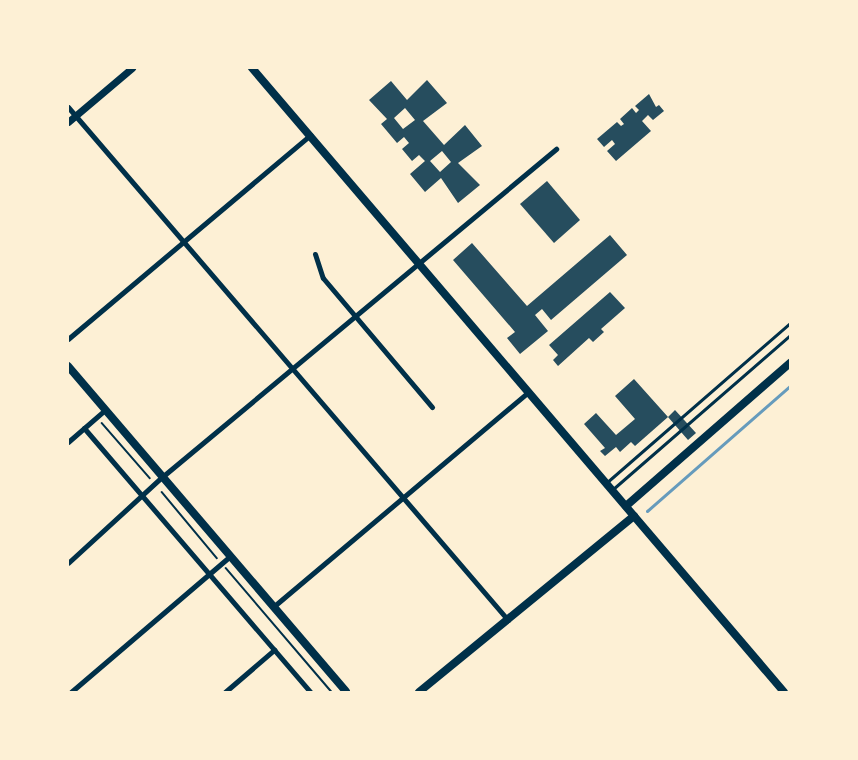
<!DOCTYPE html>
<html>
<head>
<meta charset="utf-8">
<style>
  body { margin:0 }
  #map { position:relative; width:858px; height:760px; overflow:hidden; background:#fdf0d5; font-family:Barlow,sans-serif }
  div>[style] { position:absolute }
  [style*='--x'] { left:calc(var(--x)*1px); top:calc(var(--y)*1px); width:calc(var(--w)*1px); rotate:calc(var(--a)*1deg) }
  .stream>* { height:3px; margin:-1.5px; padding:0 1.5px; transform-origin:1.5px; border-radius:1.5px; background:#669bbc }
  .building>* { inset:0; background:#264d5e }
  .path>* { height:1.5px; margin:-0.75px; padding:0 0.75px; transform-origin:0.75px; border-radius:0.75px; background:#003049 }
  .service>* { height:3px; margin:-1.5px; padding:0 1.5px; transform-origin:1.5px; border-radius:1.5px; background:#003049 }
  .minor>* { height:5px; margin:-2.5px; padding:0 2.5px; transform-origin:2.5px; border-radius:2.5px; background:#003049 }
  .tertiary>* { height:7px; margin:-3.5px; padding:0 3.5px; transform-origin:3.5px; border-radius:3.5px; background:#003049 }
  .secondary>* { height:8px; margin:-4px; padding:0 4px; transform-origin:4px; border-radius:4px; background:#003049 }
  span { translate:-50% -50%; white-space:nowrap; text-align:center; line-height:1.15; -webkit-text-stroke:5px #fdf0d5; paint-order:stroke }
  .frame { position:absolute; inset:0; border:69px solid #fdf0d5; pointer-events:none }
</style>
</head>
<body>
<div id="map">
  <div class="stream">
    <div style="--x:647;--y:511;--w:190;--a:-41.2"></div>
  </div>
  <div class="building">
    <div style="clip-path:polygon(evenodd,427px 80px,447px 103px,423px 121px,444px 145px,465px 125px,482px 146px,458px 163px,480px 185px,458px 203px,441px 178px,425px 192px,410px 174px,425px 161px,419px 155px,412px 161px,402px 149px,409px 143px,404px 137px,397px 143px,381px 124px,387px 119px,369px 100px,391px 81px,407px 100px,427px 80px,405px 108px,415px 120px,403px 129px,394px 118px,405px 108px,427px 80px,442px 151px,451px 162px,440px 172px,430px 161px,442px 151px)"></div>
    <div style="clip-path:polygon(649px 94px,656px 107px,659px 105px,664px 111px,653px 120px,648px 115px,642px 121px,651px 131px,616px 161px,607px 151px,615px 144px,612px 140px,604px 147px,597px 139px,617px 122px,621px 126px,624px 124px,620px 119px,632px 108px,636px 113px,639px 110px,635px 106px)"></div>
    <div style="clip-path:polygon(547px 181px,580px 220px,554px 243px,520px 204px)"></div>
    <div style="clip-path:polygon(610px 235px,627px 255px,551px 320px,542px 309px,535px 315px,548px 331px,520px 354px,507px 338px,515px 332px,453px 260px,472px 243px,527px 306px)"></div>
    <div style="clip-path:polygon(610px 292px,625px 308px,601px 329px,604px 332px,593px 342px,589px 338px,558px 366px,553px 360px,558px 355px,549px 345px)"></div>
    <div style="clip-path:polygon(634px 379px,668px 417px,675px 410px,696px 433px,688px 440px,668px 417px,635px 446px,631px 442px,620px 452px,616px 447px,605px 456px,600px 451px,605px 448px,584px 424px,596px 413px,616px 435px,635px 419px,615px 396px)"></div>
  </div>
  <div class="path">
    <div style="--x:102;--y:423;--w:73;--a:48.9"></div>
    <div style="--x:162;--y:492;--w:86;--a:50.2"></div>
    <div style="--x:226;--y:568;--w:163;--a:49.5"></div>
  </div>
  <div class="service">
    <div style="--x:606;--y:483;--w:244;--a:-41"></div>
    <div style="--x:613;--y:489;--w:235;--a:-41"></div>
  </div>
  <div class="minor">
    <div style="--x:68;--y:107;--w:676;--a:49.38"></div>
    <div style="--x:315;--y:254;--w:25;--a:72"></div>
    <div style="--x:323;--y:278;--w:169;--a:49.8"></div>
    <div style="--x:68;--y:339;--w:317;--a:-40.1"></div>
    <div style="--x:84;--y:428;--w:348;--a:49.4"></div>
    <div style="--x:68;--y:442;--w:49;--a:-40.9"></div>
    <div style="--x:68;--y:563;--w:127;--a:-42.5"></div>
    <div style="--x:162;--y:477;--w:513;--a:-39.78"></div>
    <div style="--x:273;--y:607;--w:334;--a:-40.1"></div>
    <div style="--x:71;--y:692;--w:209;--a:-40.5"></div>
    <div style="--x:225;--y:692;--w:65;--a:-40.6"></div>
  </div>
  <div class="tertiary">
    <div style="--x:68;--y:122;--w:84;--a:-40.2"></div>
  </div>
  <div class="secondary">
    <div style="--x:252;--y:68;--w:820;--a:49.55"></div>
    <div style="--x:68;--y:366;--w:428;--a:49.5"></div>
    <div style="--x:626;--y:506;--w:218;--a:-41.1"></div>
    <div style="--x:419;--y:692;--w:278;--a:-39.3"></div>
  </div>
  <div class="frame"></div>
</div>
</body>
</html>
